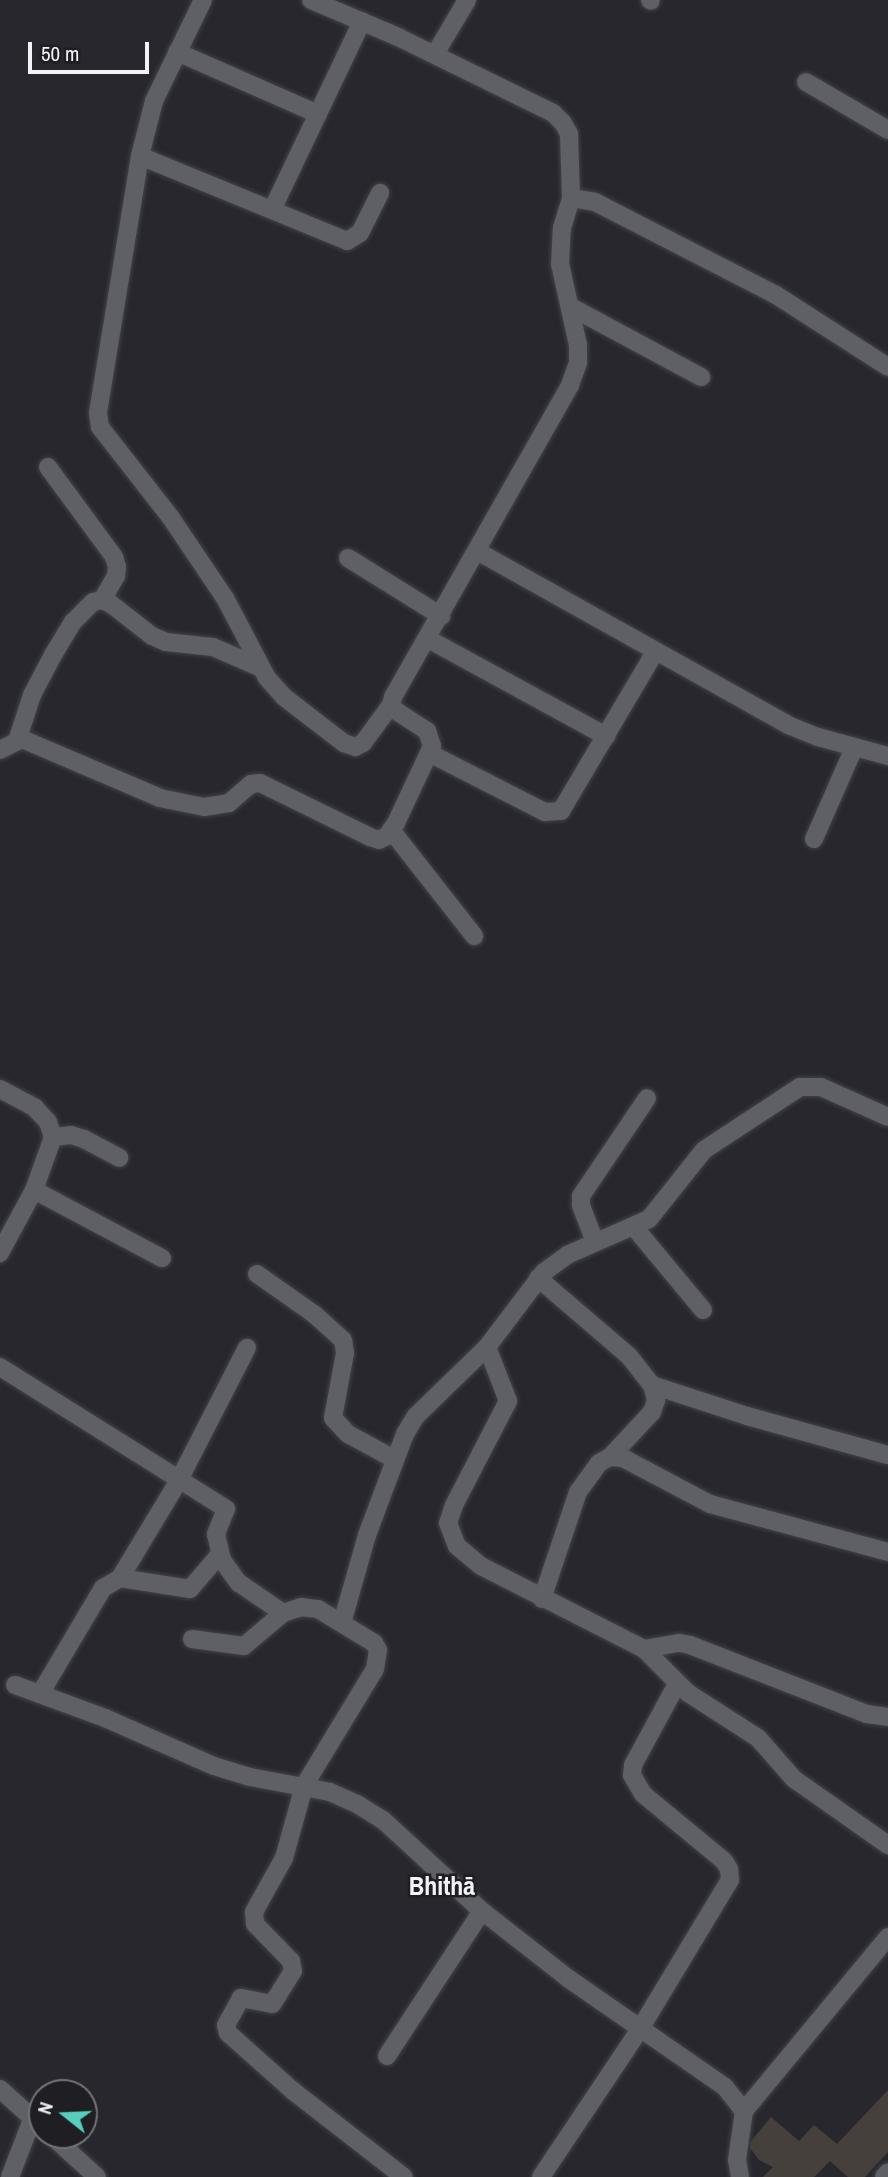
<!DOCTYPE html>
<html>
<head>
<meta charset="utf-8">
<style>
  body { margin:0 }
  #map { position:relative; width:888px; height:2177px; overflow:hidden; background:#27272d; font-family:"Archivo Narrow",sans-serif }
  div>[style] { position:absolute }
  [style*='--x'] { left:calc(var(--x)*1px); top:calc(var(--y)*1px); width:calc(var(--w)*1px); rotate:calc(var(--a)*1deg) }
  .building>* { inset:0; background:#45403b }
  .roads { filter:drop-shadow(0 0 2px #424247) drop-shadow(0 0 2px #424247) }
  .street>* { height:18px; margin:-9px; padding:0 9px; transform-origin:9px; border-radius:9px; background:#5f5f66 }
  span { translate:-50% -50%; white-space:nowrap; text-align:center; line-height:1.15; -webkit-text-stroke:5px #1e1e23; paint-order:stroke }
  .district-label { font-size:26px; color:#f2f3f7; font-weight:700 }
  .north { position:absolute; left:28px; top:2079px; width:70px; height:70px; box-sizing:border-box; background:#1e1e23; border:2px solid #737378; border-radius:50%; rotate:288deg; font-size:19px; font-weight:700; line-height:28px; text-align:center; color:#f2f3f7 }
  .north::after { content:''; display:block; margin:auto; width:24px; height:32px; background:#58cebf; clip-path:polygon(50% 0,100% 100%,50% 72%,0 100%) }
  .scale { position:absolute; left:28px; top:42px; width:121px; height:32px; box-sizing:border-box; border:4px solid #f2f3f7; border-top:0; padding-left:9px; font-size:21px; line-height:24px; white-space:nowrap; color:#f2f3f7; -webkit-text-stroke:5px #1e1e23; paint-order:stroke }
</style>
</head>
<body>
<div id="map">
  <div class="building">
    <div style="clip-path:polygon(888px 2090px,888px 2152px,865px 2177px,848px 2177px,830px 2161px,814px 2177px,763px 2177px,773px 2167px,759px 2160px,750px 2148px,751px 2141px,771px 2117px,799px 2141px,814px 2125px,837px 2144px)"></div>
  </div>
  <div class="roads">
    <div class="street">
      <div style="--x:203;--y:0;--w:112;--a:115.9"></div>
      <div style="--x:154;--y:101;--w:57;--a:104.3"></div>
      <div style="--x:140;--y:156;--w:260;--a:99.3"></div>
      <div style="--x:98;--y:413;--w:14;--a:82"></div>
      <div style="--x:100;--y:427;--w:115;--a:52"></div>
      <div style="--x:171;--y:518;--w:97;--a:56"></div>
      <div style="--x:225;--y:598;--w:90;--a:62.3"></div>
      <div style="--x:267;--y:678;--w:25;--a:48"></div>
      <div style="--x:284;--y:697;--w:76;--a:37.5"></div>
      <div style="--x:344;--y:743;--w:12;--a:20"></div>
      <div style="--x:355;--y:747;--w:9;--a:-27"></div>
      <div style="--x:363;--y:743;--w:47;--a:-53.6"></div>
      <div style="--x:311;--y:0;--w:95;--a:23"></div>
      <div style="--x:398;--y:37;--w:173;--a:26.1"></div>
      <div style="--x:553;--y:113;--w:14;--a:45"></div>
      <div style="--x:563;--y:123;--w:13;--a:61"></div>
      <div style="--x:569;--y:134;--w:64;--a:88.2"></div>
      <div style="--x:650;--y:0;--w:1;--a:45"></div>
      <div style="--x:177;--y:52;--w:154;--a:23.7"></div>
      <div style="--x:435;--y:54;--w:63;--a:-59.3"></div>
      <div style="--x:806;--y:82;--w:95;--a:30.3"></div>
      <div style="--x:140;--y:156;--w:224;--a:22.3"></div>
      <div style="--x:347;--y:241;--w:15;--a:-32"></div>
      <div style="--x:360;--y:233;--w:45;--a:-63.4"></div>
      <div style="--x:273;--y:208;--w:207;--a:-64.5"></div>
      <div style="--x:571;--y:307;--w:148;--a:28.3"></div>
      <div style="--x:48;--y:467;--w:112;--a:53.7"></div>
      <div style="--x:114;--y:557;--w:10;--a:73"></div>
      <div style="--x:117;--y:567;--w:9;--a:96"></div>
      <div style="--x:116;--y:576;--w:28;--a:120"></div>
      <div style="--x:477;--y:551;--w:356;--a:29.2"></div>
      <div style="--x:788;--y:725;--w:32;--a:22"></div>
      <div style="--x:818;--y:737;--w:73;--a:15.2"></div>
      <div style="--x:348;--y:558;--w:110;--a:31.9"></div>
      <div style="--x:428;--y:639;--w:203;--a:28.6"></div>
      <div style="--x:18;--y:738;--w:45;--a:-72"></div>
      <div style="--x:32;--y:695;--w:45;--a:-62.3"></div>
      <div style="--x:53;--y:655;--w:39;--a:-59"></div>
      <div style="--x:73;--y:622;--w:28;--a:-45"></div>
      <div style="--x:93;--y:602;--w:9;--a:-13"></div>
      <div style="--x:102;--y:600;--w:10;--a:24"></div>
      <div style="--x:111;--y:604;--w:52;--a:38"></div>
      <div style="--x:152;--y:636;--w:15;--a:23"></div>
      <div style="--x:166;--y:642;--w:47;--a:6.1"></div>
      <div style="--x:213;--y:647;--w:52;--a:23.6"></div>
      <div style="--x:0;--y:750;--w:25;--a:-27"></div>
      <div style="--x:22;--y:739;--w:150;--a:23.1"></div>
      <div style="--x:160;--y:798;--w:45;--a:11.6"></div>
      <div style="--x:204;--y:807;--w:25;--a:-9"></div>
      <div style="--x:229;--y:803;--w:29;--a:-41"></div>
      <div style="--x:251;--y:784;--w:9;--a:-6"></div>
      <div style="--x:260;--y:783;--w:123;--a:26.1"></div>
      <div style="--x:370;--y:837;--w:9;--a:18"></div>
      <div style="--x:379;--y:840;--w:9;--a:-27"></div>
      <div style="--x:387;--y:836;--w:16;--a:-55"></div>
      <div style="--x:396;--y:823;--w:85;--a:-64.9"></div>
      <div style="--x:432;--y:746;--w:16;--a:-108"></div>
      <div style="--x:427;--y:731;--w:38;--a:-147"></div>
      <div style="--x:395;--y:710;--w:6;--a:-129"></div>
      <div style="--x:391;--y:705;--w:8;--a:-76"></div>
      <div style="--x:393;--y:697;--w:359;--a:-60.4"></div>
      <div style="--x:570;--y:385;--w:23;--a:-70"></div>
      <div style="--x:578;--y:363;--w:18;--a:-90"></div>
      <div style="--x:578;--y:345;--w:83;--a:-102.5"></div>
      <div style="--x:560;--y:264;--w:36;--a:-87"></div>
      <div style="--x:562;--y:228;--w:31;--a:-73"></div>
      <div style="--x:571;--y:198;--w:24;--a:9"></div>
      <div style="--x:595;--y:202;--w:203;--a:27.2"></div>
      <div style="--x:776;--y:295;--w:133;--a:32.7"></div>
      <div style="--x:429;--y:753;--w:130;--a:27"></div>
      <div style="--x:545;--y:812;--w:16;--a:-4"></div>
      <div style="--x:561;--y:811;--w:185;--a:-59.4"></div>
      <div style="--x:391;--y:830;--w:135;--a:51.9"></div>
      <div style="--x:814;--y:839;--w:99;--a:-66.3"></div>
      <div style="--x:0;--y:1089;--w:40;--a:28"></div>
      <div style="--x:35;--y:1108;--w:19;--a:47"></div>
      <div style="--x:48;--y:1122;--w:16;--a:72"></div>
      <div style="--x:53;--y:1137;--w:56;--a:109.7"></div>
      <div style="--x:34;--y:1190;--w:72;--a:118.4"></div>
      <div style="--x:53;--y:1137;--w:18;--a:-6"></div>
      <div style="--x:71;--y:1135;--w:14;--a:17"></div>
      <div style="--x:84;--y:1139;--w:40;--a:28"></div>
      <div style="--x:34;--y:1190;--w:145;--a:28"></div>
      <div style="--x:634;--y:1227;--w:108;--a:50.3"></div>
      <div style="--x:595;--y:1242;--w:40;--a:-111"></div>
      <div style="--x:581;--y:1205;--w:9;--a:-90"></div>
      <div style="--x:581;--y:1196;--w:118;--a:-56"></div>
      <div style="--x:257;--y:1274;--w:70;--a:35.1"></div>
      <div style="--x:314;--y:1314;--w:39;--a:42"></div>
      <div style="--x:343;--y:1340;--w:13;--a:81"></div>
      <div style="--x:345;--y:1353;--w:66;--a:100.5"></div>
      <div style="--x:333;--y:1418;--w:22;--a:47"></div>
      <div style="--x:348;--y:1434;--w:52;--a:28.5"></div>
      <div style="--x:538;--y:1278;--w:120;--a:40.6"></div>
      <div style="--x:629;--y:1356;--w:37;--a:52"></div>
      <div style="--x:652;--y:1385;--w:16;--a:75"></div>
      <div style="--x:656;--y:1400;--w:13;--a:108"></div>
      <div style="--x:652;--y:1412;--w:62;--a:133"></div>
      <div style="--x:487;--y:1347;--w:58;--a:68.7"></div>
      <div style="--x:508;--y:1401;--w:117;--a:117.4"></div>
      <div style="--x:454;--y:1505;--w:19;--a:108"></div>
      <div style="--x:448;--y:1523;--w:25;--a:69"></div>
      <div style="--x:457;--y:1546;--w:31;--a:40"></div>
      <div style="--x:481;--y:1566;--w:183;--a:27"></div>
      <div style="--x:644;--y:1649;--w:62;--a:45"></div>
      <div style="--x:688;--y:1693;--w:83;--a:32.7"></div>
      <div style="--x:758;--y:1738;--w:55;--a:48.7"></div>
      <div style="--x:794;--y:1779;--w:115;--a:35.1"></div>
      <div style="--x:0;--y:1367;--w:267;--a:32.1"></div>
      <div style="--x:226;--y:1509;--w:27;--a:112"></div>
      <div style="--x:216;--y:1534;--w:27;--a:77"></div>
      <div style="--x:222;--y:1560;--w:29;--a:54"></div>
      <div style="--x:239;--y:1583;--w:53;--a:34.3"></div>
      <div style="--x:652;--y:1385;--w:100;--a:18.1"></div>
      <div style="--x:747;--y:1416;--w:146;--a:15.5"></div>
      <div style="--x:120;--y:1578;--w:112;--a:-58.9"></div>
      <div style="--x:178;--y:1482;--w:151;--a:-62.8"></div>
      <div style="--x:542;--y:1599;--w:113;--a:-71.4"></div>
      <div style="--x:578;--y:1492;--w:36;--a:-54"></div>
      <div style="--x:599;--y:1463;--w:13;--a:-29"></div>
      <div style="--x:610;--y:1457;--w:13;--a:4"></div>
      <div style="--x:623;--y:1458;--w:98;--a:27.9"></div>
      <div style="--x:710;--y:1504;--w:184;--a:15.1"></div>
      <div style="--x:342;--y:1623;--w:91;--a:-74.1"></div>
      <div style="--x:367;--y:1535;--w:108;--a:-69.4"></div>
      <div style="--x:405;--y:1434;--w:21;--a:-59"></div>
      <div style="--x:416;--y:1416;--w:99;--a:-44.2"></div>
      <div style="--x:487;--y:1347;--w:94;--a:-52.8"></div>
      <div style="--x:544;--y:1272;--w:29;--a:-36"></div>
      <div style="--x:567;--y:1255;--w:90;--a:-23.7"></div>
      <div style="--x:649;--y:1219;--w:88;--a:-51.4"></div>
      <div style="--x:704;--y:1150;--w:115;--a:-33.3"></div>
      <div style="--x:800;--y:1087;--w:21;--a:0"></div>
      <div style="--x:821;--y:1087;--w:73;--a:24.1"></div>
      <div style="--x:192;--y:1639;--w:52;--a:7.7"></div>
      <div style="--x:244;--y:1646;--w:51;--a:-40.2"></div>
      <div style="--x:283;--y:1613;--w:19;--a:-18"></div>
      <div style="--x:301;--y:1607;--w:17;--a:7"></div>
      <div style="--x:318;--y:1609;--w:66;--a:31.3"></div>
      <div style="--x:374;--y:1643;--w:8;--a:60"></div>
      <div style="--x:378;--y:1650;--w:19;--a:99"></div>
      <div style="--x:375;--y:1669;--w:137;--a:121.3"></div>
      <div style="--x:304;--y:1786;--w:75;--a:105.5"></div>
      <div style="--x:284;--y:1858;--w:62;--a:119.1"></div>
      <div style="--x:254;--y:1912;--w:12;--a:85"></div>
      <div style="--x:255;--y:1924;--w:52;--a:45.8"></div>
      <div style="--x:291;--y:1961;--w:10;--a:79"></div>
      <div style="--x:293;--y:1971;--w:39;--a:122"></div>
      <div style="--x:272;--y:2004;--w:32;--a:-169"></div>
      <div style="--x:241;--y:1998;--w:31;--a:119"></div>
      <div style="--x:226;--y:2025;--w:8;--a:76"></div>
      <div style="--x:228;--y:2033;--w:87;--a:41.7"></div>
      <div style="--x:293;--y:2091;--w:140;--a:37.8"></div>
      <div style="--x:644;--y:1649;--w:36;--a:-10"></div>
      <div style="--x:679;--y:1643;--w:11;--a:10"></div>
      <div style="--x:690;--y:1645;--w:190;--a:21.3"></div>
      <div style="--x:867;--y:1714;--w:21;--a:8"></div>
      <div style="--x:15;--y:1685;--w:96;--a:20.1"></div>
      <div style="--x:105;--y:1718;--w:119;--a:23.8"></div>
      <div style="--x:214;--y:1766;--w:38;--a:17"></div>
      <div style="--x:250;--y:1777;--w:81;--a:10.6"></div>
      <div style="--x:330;--y:1792;--w:30;--a:24"></div>
      <div style="--x:357;--y:1804;--w:31;--a:32"></div>
      <div style="--x:383;--y:1820;--w:134;--a:42.6"></div>
      <div style="--x:482;--y:1911;--w:110;--a:38"></div>
      <div style="--x:569;--y:1979;--w:190;--a:34.7"></div>
      <div style="--x:725;--y:2087;--w:31;--a:52"></div>
      <div style="--x:40;--y:1694;--w:123;--a:-59.3"></div>
      <div style="--x:103;--y:1588;--w:20;--a:-30"></div>
      <div style="--x:120;--y:1578;--w:71;--a:8.9"></div>
      <div style="--x:190;--y:1589;--w:46;--a:-49.4"></div>
      <div style="--x:387;--y:2056;--w:173;--a:-56.8"></div>
      <div style="--x:0;--y:2089;--w:52;--a:41.9"></div>
      <div style="--x:744;--y:2111;--w:226;--a:-50.4"></div>
      <div style="--x:51;--y:2135;--w:62;--a:42.4"></div>
      <div style="--x:10;--y:2177;--w:64;--a:-69"></div>
      <div style="--x:541;--y:2177;--w:178;--a:-56.2"></div>
      <div style="--x:640;--y:2029;--w:174;--a:-58.9"></div>
      <div style="--x:730;--y:1880;--w:11;--a:-95"></div>
      <div style="--x:729;--y:1869;--w:9;--a:-122"></div>
      <div style="--x:724;--y:1861;--w:105;--a:-140.4"></div>
      <div style="--x:643;--y:1794;--w:22;--a:-120"></div>
      <div style="--x:632;--y:1775;--w:10;--a:-84"></div>
      <div style="--x:633;--y:1765;--w:92;--a:-61.5"></div>
      <div style="--x:740;--y:2177;--w:17;--a:-100"></div>
      <div style="--x:737;--y:2160;--w:49;--a:-81.9"></div>
      <div style="--x:884;--y:2177;--w:6;--a:-51"></div>
    </div>
  </div>
  <div class="district-label">
    <span style="left:442px;top:1886px">Bhithā</span>
  </div>
  <div class="north">N</div>
  <div class="scale">50 m</div>
</div>
</body>
</html>
